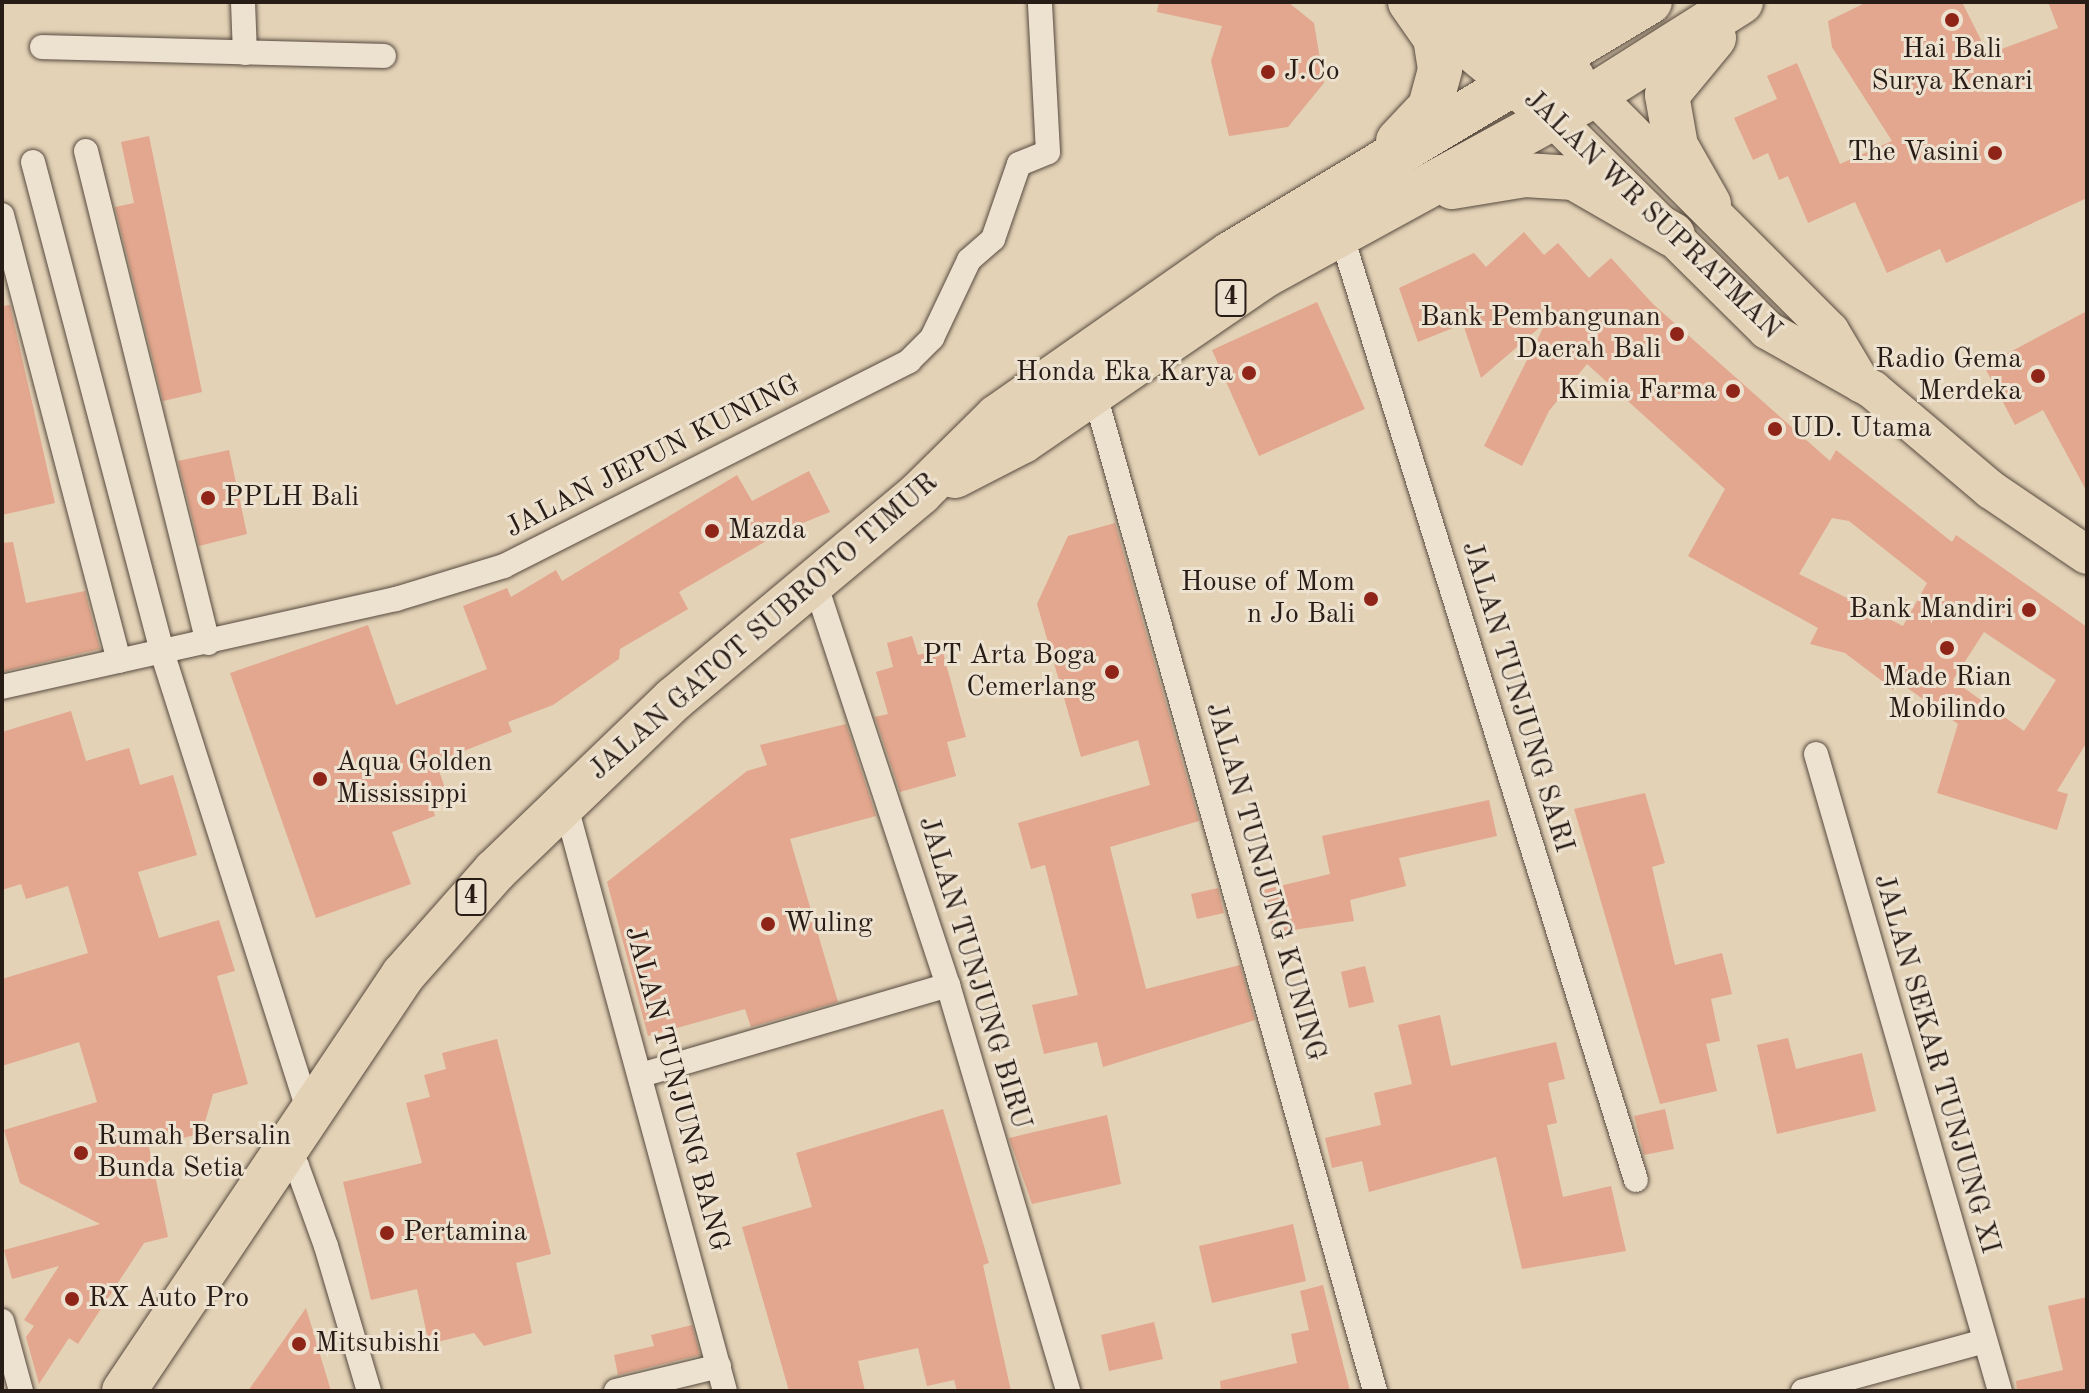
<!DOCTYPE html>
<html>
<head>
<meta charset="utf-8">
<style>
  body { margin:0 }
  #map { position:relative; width:2089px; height:1393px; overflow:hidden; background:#e3d2b6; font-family:"Old Standard TT",serif }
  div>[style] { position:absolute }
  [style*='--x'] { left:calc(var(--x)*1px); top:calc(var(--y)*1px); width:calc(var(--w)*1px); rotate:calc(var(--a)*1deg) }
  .building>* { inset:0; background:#e2a78e }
  .roads { filter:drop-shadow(0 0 2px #574a3f) drop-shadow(0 0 2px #574a3f) }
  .street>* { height:24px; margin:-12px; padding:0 12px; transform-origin:12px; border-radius:12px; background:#ede2d0 }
  .primary>* { height:38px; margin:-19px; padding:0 19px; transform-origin:19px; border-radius:19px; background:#e3d2b6 }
  .highway>* { height:44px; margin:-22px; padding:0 22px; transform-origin:22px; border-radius:22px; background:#e3d2b6 }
  .dots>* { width:22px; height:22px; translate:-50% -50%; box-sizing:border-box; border:4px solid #ede2d0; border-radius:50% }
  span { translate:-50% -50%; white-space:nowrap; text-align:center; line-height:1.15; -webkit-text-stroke:6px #ede2d0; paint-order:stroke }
  .shield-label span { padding:2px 6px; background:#ede2d0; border:2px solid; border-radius:6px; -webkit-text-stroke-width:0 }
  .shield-label { font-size:26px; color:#281c17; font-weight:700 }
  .poi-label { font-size:28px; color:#281c17 }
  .left { translate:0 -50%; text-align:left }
  .right { translate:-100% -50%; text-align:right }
  .street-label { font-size:28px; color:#281c17 }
  .frame { position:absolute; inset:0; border:4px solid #281c17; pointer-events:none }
</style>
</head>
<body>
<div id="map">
  <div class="building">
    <div style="clip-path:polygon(1159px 2px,1288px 2px,1314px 23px,1324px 83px,1288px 127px,1229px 136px,1211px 61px,1222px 26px,1157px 12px)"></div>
    <div style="clip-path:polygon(1867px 2px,1962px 2px,1988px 54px,2058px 28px,2048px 2px,2087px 2px,2087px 198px,1946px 263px,1940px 249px,1887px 273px,1855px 202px,1808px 223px,1788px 176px,1779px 180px,1768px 153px,1753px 160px,1734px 118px,1777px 99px,1767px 76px,1797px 63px,1840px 164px,1892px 141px,1832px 47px,1828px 21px)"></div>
    <div style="clip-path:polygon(149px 136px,202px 392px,163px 401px,115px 207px,134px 203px,121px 142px)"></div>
    <div style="clip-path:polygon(evenodd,1524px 232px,1544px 255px,1558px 243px,1589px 278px,1611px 258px,1653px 304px,1830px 461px,1836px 450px,1952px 542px,1956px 535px,2087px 627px,2087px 742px,2057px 791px,2068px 794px,2057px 830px,1937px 793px,1958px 724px,1899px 682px,1894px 690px,1845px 653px,1810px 644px,1818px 628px,1688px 556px,1725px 489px,1587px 364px,1549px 411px,1522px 466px,1484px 446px,1546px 322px,1481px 378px,1463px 324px,1418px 342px,1399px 288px,1474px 253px,1486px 267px,1524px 232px,1832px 518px,1849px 521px,1927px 583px,1903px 626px,1799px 574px,1832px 518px,1524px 232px,1984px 632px,2056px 680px,2024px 731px,1953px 680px,1984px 632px)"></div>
    <div style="clip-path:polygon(1317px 302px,1365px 409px,1259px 456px,1212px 350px)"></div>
    <div style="clip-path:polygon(10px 305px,55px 503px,2px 515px,2px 306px)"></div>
    <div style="clip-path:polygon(2087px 311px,2087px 492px,2043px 410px,2015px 425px,1984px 366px)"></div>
    <div style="clip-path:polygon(229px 450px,247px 534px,199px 546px,178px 461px)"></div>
    <div style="clip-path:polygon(809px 471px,830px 512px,783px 531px,679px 592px,688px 609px,620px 649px,619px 659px,553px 705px,508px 722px,512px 732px,436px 762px,447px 794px,430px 800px,435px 816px,392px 832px,411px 884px,316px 918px,230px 673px,368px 625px,396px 705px,487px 669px,463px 606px,507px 588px,511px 597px,556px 570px,562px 581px,737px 475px,752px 501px)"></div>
    <div style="clip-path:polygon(1115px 523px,1199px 821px,1110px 847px,1146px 989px,1240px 965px,1255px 1020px,1103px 1067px,1097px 1042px,1044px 1054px,1032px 1005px,1078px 995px,1045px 865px,1031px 869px,1018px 823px,1150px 785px,1138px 740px,1081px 757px,1037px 604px,1068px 536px)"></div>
    <div style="clip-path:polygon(13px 542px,26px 603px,85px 591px,100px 649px,2px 672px,2px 543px)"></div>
    <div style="clip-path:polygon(912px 636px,918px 655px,942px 649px,966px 737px,947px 742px,956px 776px,900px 792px,875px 717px,888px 714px,876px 672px,893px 667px,887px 643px)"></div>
    <div style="clip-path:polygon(71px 711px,86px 761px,129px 748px,140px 785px,173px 775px,197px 855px,138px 872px,159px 938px,219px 920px,235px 971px,217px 976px,248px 1084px,213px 1094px,202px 1133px,149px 1147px,168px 1237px,144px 1243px,78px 1344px,69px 1338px,39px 1384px,26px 1337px,34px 1326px,24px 1320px,59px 1266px,12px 1279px,4px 1250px,100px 1224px,20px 1183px,4px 1130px,97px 1102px,79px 1042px,2px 1066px,2px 979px,88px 953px,68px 886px,26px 899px,21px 884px,2px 890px,2px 732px)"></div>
    <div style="clip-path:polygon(846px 724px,876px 816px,790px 839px,838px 1002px,751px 1027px,745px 1009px,648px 1036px,607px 882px,747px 771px,767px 765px,760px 745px)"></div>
    <div style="clip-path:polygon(1645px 793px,1665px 863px,1652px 867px,1675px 965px,1722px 953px,1732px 994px,1711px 999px,1720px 1041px,1706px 1044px,1717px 1091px,1660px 1104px,1574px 809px)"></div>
    <div style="clip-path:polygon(1489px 800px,1497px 836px,1399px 858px,1406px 886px,1350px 900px,1354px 921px,1273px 933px,1263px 890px,1330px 874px,1322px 836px)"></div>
    <div style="clip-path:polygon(1218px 888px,1224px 913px,1197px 919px,1191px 894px)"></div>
    <div style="clip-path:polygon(1365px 966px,1374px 1002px,1349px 1008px,1341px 972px)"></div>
    <div style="clip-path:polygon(1440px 1015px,1451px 1066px,1556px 1042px,1565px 1079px,1548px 1083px,1557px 1123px,1547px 1125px,1563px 1197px,1611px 1186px,1626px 1251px,1522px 1269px,1496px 1157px,1369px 1192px,1362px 1161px,1332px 1168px,1325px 1138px,1381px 1125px,1374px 1093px,1412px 1084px,1398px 1025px)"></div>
    <div style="clip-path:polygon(1788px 1038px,1796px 1069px,1862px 1053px,1876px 1111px,1777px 1134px,1757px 1045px)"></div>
    <div style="clip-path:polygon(497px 1039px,551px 1254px,516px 1263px,532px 1333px,484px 1346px,474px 1333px,429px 1344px,417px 1289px,371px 1300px,343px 1182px,422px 1163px,406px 1103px,430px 1097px,424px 1075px,446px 1069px,442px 1053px)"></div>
    <div style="clip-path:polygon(943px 1109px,989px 1263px,983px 1265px,1011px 1391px,957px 1391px,954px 1380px,927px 1386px,918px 1348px,858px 1361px,865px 1391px,789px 1391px,742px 1227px,812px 1207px,796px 1153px)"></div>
    <div style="clip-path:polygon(1665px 1109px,1674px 1149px,1644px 1155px,1634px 1116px)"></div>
    <div style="clip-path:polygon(1107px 1115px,1121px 1184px,1032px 1204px,1009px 1138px)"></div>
    <div style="clip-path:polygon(1293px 1224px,1306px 1281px,1212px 1303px,1199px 1246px)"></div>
    <div style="clip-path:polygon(1323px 1285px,1350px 1391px,1221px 1391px,1220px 1381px,1297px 1363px,1291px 1334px,1309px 1330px,1300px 1291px)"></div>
    <div style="clip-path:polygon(2087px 1297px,2087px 1391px,2017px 1391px,2016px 1381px,2063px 1370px,2048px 1306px)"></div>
    <div style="clip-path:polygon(306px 1308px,331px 1391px,248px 1391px)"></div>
    <div style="clip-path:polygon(1154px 1322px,1163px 1359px,1109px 1371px,1101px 1335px)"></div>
    <div style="clip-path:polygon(692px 1325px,700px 1355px,618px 1375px,614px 1355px,654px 1346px,651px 1335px)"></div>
  </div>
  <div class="roads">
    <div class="street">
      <div style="--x:243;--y:2;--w:51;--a:87.8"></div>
      <div style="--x:42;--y:47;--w:342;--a:1.5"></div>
      <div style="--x:86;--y:151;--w:507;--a:76.07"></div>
      <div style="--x:33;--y:162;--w:510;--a:75.23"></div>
      <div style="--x:163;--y:655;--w:476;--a:72.3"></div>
      <div style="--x:2;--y:215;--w:461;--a:75.3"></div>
      <div style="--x:1340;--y:231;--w:994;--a:72.68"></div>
      <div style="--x:1094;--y:391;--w:1039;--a:74.3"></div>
      <div style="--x:813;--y:577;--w:430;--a:71.7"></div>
      <div style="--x:948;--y:985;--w:423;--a:73.5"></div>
      <div style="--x:2;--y:687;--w:404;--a:-12.6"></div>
      <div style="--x:396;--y:599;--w:113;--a:-17"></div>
      <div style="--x:504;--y:566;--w:454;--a:-26.8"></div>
      <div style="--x:909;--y:361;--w:33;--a:-45"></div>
      <div style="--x:932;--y:338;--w:86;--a:-64.6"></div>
      <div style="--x:969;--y:260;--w:32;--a:-41"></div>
      <div style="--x:993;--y:239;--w:79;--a:-70.9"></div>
      <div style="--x:1019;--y:164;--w:31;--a:-22"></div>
      <div style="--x:1048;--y:152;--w:150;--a:-93.1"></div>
      <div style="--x:1816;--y:754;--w:663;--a:73.89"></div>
      <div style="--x:565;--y:803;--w:609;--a:74.78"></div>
      <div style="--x:641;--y:1075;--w:320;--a:-16.3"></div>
      <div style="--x:281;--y:1148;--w:24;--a:48"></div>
      <div style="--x:297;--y:1166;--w:85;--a:70.1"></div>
      <div style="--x:326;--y:1246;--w:151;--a:73.5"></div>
      <div style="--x:2;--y:1321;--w:73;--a:74.8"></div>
      <div style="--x:616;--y:1391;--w:106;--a:-13.6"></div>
      <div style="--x:1803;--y:1391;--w:188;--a:-15.4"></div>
    </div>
    <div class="primary">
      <div style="--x:1594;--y:95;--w:334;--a:45"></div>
      <div style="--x:1830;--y:331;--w:61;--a:59.2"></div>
      <div style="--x:1552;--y:117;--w:303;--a:44.7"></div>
      <div style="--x:1767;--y:330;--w:122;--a:29.5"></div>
      <div style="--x:1873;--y:390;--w:155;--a:40.3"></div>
      <div style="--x:1991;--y:490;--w:116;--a:34.1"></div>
    </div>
    <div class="highway">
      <div style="--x:1472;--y:2;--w:126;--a:37"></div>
      <div style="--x:1510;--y:2;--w:48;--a:15.8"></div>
      <div style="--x:1556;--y:15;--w:62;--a:-12"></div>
      <div style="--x:1422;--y:8;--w:148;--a:39.5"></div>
      <div style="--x:1398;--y:141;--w:47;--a:-46.7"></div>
      <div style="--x:1430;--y:107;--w:39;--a:-75"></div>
      <div style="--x:1440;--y:69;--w:31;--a:-99"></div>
      <div style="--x:1435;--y:38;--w:44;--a:-124.8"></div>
      <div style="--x:1452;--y:187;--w:74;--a:-9.3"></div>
      <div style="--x:1525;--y:175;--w:49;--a:3.5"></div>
      <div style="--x:1574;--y:178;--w:114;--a:29.9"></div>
      <div style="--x:1709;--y:204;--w:67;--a:-119.6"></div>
      <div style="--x:1676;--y:146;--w:52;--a:-100"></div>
      <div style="--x:1667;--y:95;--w:74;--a:-50.5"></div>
      <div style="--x:955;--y:476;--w:76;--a:-27.2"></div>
      <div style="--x:1023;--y:441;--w:292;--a:-34.4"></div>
      <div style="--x:1264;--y:276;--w:376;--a:-28.7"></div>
      <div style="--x:1594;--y:95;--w:174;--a:-32.3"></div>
      <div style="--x:124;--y:1391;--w:501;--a:-56.15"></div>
      <div style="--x:403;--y:975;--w:139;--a:-48.5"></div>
      <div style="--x:495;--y:871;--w:248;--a:-43.9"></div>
      <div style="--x:674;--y:699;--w:321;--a:-39.9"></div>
      <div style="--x:920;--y:493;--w:108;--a:-44.6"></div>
      <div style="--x:997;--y:417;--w:284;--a:-35"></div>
      <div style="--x:1230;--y:254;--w:490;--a:-31"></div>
    </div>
  </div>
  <div class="dots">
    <div style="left:1952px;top:20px;background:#8f2418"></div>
    <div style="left:1268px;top:72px;background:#8f2418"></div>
    <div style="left:1995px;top:153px;background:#8f2418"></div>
    <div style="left:1677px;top:334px;background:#8f2418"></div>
    <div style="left:1249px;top:373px;background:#8f2418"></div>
    <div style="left:2038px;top:376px;background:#8f2418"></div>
    <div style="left:1733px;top:391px;background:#8f2418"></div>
    <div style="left:1775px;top:429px;background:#8f2418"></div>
    <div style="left:208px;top:498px;background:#8f2418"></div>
    <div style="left:712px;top:531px;background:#8f2418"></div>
    <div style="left:1371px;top:599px;background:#8f2418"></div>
    <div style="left:2029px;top:610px;background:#8f2418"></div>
    <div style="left:1947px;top:648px;background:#8f2418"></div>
    <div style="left:1112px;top:672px;background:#8f2418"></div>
    <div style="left:320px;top:779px;background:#8f2418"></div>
    <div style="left:768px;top:924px;background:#8f2418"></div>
    <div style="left:81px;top:1153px;background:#8f2418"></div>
    <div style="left:387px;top:1233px;background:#8f2418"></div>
    <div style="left:72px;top:1299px;background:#8f2418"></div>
    <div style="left:299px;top:1344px;background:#8f2418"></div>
  </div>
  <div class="shield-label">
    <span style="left:1231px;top:298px">4</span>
    <span style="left:471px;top:897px">4</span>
  </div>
  <div class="poi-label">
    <span style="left:1952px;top:66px">Hai Bali<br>Surya Kenari</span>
    <span class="left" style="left:1284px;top:72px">J.Co</span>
    <span class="right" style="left:1979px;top:153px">The Vasini</span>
    <span class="right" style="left:1661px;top:334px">Bank Pembangunan<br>Daerah Bali</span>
    <span class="right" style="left:2022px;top:376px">Radio Gema<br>Merdeka</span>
    <span class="right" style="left:1233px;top:373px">Honda Eka Karya</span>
    <span class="right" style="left:1717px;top:391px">Kimia Farma</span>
    <span class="left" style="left:1791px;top:429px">UD. Utama</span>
    <span class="left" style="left:224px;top:498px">PPLH Bali</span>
    <span class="left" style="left:728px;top:531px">Mazda</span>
    <span class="right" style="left:1355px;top:599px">House of Mom<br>n Jo Bali</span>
    <span class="right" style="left:2013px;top:610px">Bank Mandiri</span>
    <span class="right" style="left:1096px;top:672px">PT Arta Boga<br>Cemerlang</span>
    <span style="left:1947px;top:694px">Made Rian<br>Mobilindo</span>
    <span class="left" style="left:336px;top:779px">Aqua Golden<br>Mississippi</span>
    <span class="left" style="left:784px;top:924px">Wuling</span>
    <span class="left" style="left:97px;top:1153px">Rumah Bersalin<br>Bunda Setia</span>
    <span class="left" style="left:403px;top:1233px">Pertamina</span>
    <span class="left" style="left:88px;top:1299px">RX Auto Pro</span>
    <span class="left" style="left:315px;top:1344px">Mitsubishi</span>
  </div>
  <div class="street-label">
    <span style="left:1652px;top:215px;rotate:44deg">JALAN WR SUPRATMAN</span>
    <span style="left:653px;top:457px;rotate:-27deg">JALAN JEPUN KUNING</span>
    <span style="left:764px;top:627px;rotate:-41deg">JALAN GATOT SUBROTO TIMUR</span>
    <span style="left:1517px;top:697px;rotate:73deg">JALAN TUNJUNG SARI</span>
    <span style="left:1265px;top:882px;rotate:74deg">JALAN TUNJUNG KUNING</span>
    <span style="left:974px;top:973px;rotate:73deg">JALAN TUNJUNG BIRU</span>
    <span style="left:1936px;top:1064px;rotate:74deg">JALAN SEKAR TUNJUNG XI</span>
    <span style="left:676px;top:1089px;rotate:75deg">JALAN TUNJUNG BANG</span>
  </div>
  <div class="frame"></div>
</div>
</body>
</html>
